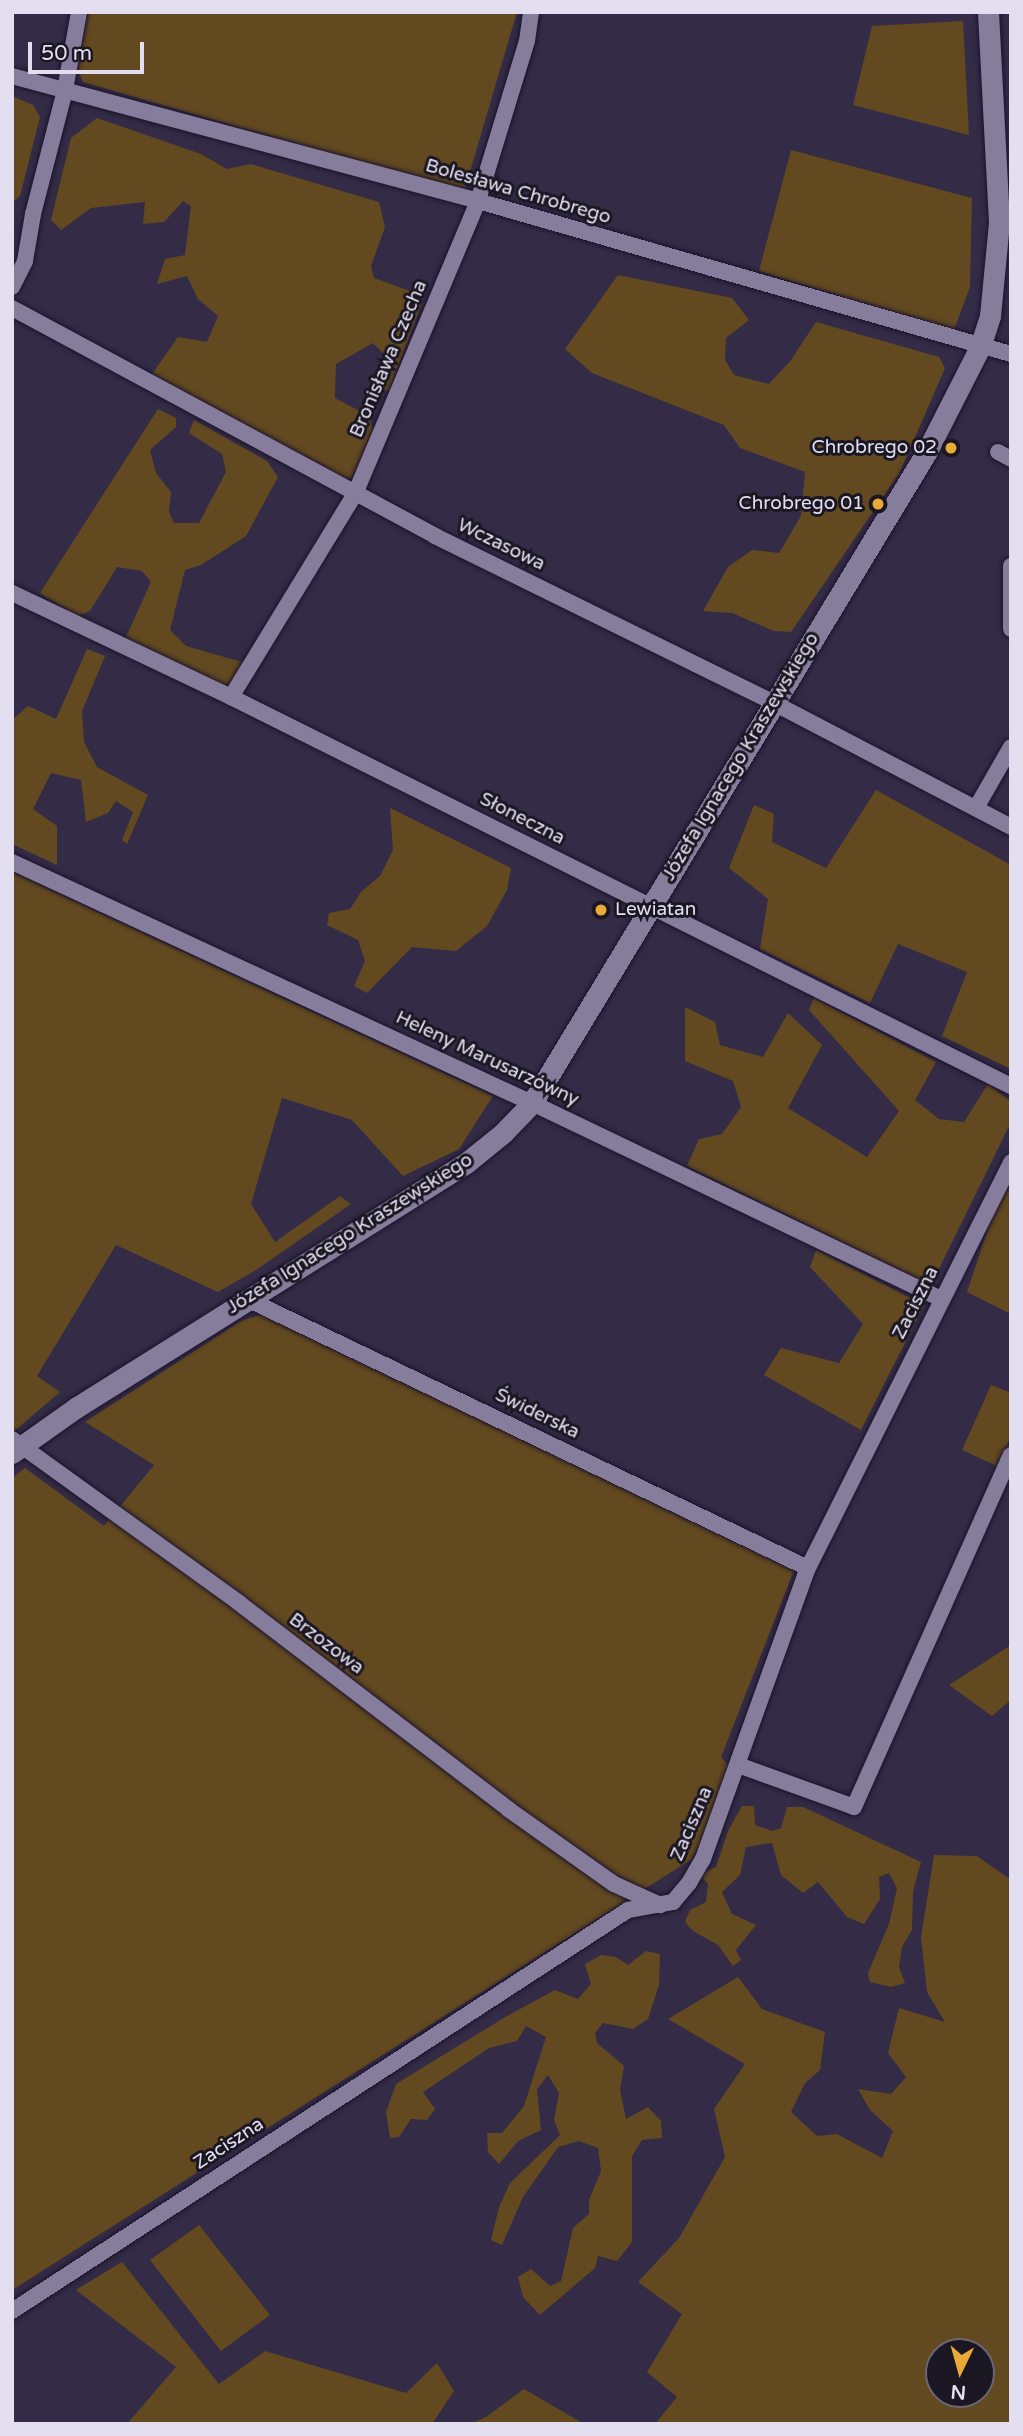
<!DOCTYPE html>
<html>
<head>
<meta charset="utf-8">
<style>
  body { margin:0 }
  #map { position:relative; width:1023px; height:2436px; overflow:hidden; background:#342c46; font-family:"Varela Round",sans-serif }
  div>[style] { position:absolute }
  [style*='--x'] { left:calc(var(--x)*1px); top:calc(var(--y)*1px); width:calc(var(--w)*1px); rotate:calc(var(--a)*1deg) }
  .green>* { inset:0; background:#624920 }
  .roads { filter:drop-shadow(0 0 2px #1b132c) drop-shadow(0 0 2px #1b132c) }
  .minor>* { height:16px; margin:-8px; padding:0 8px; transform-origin:8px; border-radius:8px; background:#857d9b }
  .tertiary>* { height:21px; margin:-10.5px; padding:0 10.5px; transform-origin:10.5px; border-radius:10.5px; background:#857d9b }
  .dots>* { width:19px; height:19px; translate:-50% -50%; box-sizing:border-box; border:4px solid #1a1722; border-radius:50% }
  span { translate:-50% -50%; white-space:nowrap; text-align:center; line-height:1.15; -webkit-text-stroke:6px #1a1722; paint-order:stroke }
  .street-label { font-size:19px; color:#e3dff0 }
  .poi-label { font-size:19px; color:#e3dff0 }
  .right { translate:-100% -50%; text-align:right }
  .left { translate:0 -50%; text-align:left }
  .frame { position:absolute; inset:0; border:14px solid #e3dff0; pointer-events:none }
  .north { position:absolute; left:925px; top:2338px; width:70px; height:70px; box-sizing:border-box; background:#1a1722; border:2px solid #6a6774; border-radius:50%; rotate:185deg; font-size:19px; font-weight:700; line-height:28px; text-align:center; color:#e3dff0 }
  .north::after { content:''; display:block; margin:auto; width:24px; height:32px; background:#e9aa38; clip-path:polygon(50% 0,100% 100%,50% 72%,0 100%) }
  .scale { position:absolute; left:28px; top:42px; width:116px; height:32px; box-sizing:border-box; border:4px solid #e3dff0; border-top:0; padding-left:9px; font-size:21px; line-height:24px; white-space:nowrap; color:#e3dff0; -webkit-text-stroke:5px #1a1722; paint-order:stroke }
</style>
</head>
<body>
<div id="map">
  <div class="green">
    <div style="clip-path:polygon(88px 12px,517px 12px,464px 192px,83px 82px,77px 69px)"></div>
    <div style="clip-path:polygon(963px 21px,969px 135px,853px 105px,872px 26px)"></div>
    <div style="clip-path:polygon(12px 96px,33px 105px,40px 117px,20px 196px,12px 203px)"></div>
    <div style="clip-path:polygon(97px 118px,201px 154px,227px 169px,251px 164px,379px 202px,385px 227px,371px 266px,374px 278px,410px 291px,422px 303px,389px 391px,376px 390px,384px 354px,373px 343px,336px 364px,335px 398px,369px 416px,373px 431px,351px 479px,339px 476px,150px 377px,178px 337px,207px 342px,218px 316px,198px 299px,187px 276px,157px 284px,165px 259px,185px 255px,191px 206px,183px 201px,164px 222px,143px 224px,145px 202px,91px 208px,61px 230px,51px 220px,71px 138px)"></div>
    <div style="clip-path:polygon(791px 150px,972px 198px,970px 287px,954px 330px,759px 271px)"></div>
    <div style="clip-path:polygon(618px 275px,732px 298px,749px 320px,726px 338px,725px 360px,734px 375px,769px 384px,791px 360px,816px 322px,939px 357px,945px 368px,900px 472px,791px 632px,774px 631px,732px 613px,703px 611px,728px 567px,752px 550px,779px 553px,801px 516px,805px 472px,740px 448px,724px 425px,592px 373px,565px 349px)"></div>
    <div style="clip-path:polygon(158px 409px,176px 418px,176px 427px,150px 450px,156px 473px,171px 492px,169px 512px,174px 523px,199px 523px,226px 472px,222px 454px,189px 433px,194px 420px,267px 461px,278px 477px,246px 536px,201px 565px,185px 570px,170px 630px,186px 646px,245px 663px,227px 686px,193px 673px,126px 637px,151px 582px,142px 571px,117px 567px,90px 611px,78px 616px,40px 593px)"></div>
    <div style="clip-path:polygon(87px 649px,105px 656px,82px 711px,84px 742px,97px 767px,148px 795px,127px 844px,122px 840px,133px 812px,116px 801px,108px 813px,86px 822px,81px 780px,51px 773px,33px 809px,57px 826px,57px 865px,12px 844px,12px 720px,28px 706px,56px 719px)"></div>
    <div style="clip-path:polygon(876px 790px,1011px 865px,1011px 1069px,942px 1036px,967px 972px,898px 944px,870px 1003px,760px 949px,768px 899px,729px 868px,754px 805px,774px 814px,772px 842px,826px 868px)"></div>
    <div style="clip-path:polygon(390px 808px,511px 868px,507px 890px,487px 926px,456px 951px,412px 947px,367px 993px,354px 986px,365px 961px,358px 940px,327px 925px,329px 913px,350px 909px,361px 892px,380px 876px,393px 850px)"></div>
    <div style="clip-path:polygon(12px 872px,493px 1096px,459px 1149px,403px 1176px,352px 1120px,282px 1098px,251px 1204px,275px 1242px,340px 1196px,351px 1204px,256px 1270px,218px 1292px,116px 1245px,37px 1376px,60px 1392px,12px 1433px)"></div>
    <div style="clip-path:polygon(814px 998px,936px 1062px,915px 1100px,939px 1119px,964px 1122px,988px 1084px,1011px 1102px,1011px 1122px,931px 1285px,687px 1166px,699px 1139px,722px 1134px,741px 1107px,733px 1081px,685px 1061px,685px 1007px,715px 1022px,720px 1045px,763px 1057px,788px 1013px,822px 1045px,788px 1108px,867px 1157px,899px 1111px,809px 1010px)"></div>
    <div style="clip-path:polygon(1011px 1179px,1011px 1314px,967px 1292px,992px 1217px)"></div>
    <div style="clip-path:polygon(816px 1250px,924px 1305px,861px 1430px,764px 1375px,781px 1348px,839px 1363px,863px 1324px,810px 1267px)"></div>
    <div style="clip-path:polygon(265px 1313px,795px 1568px,721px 1757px,738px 1776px,692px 1859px,12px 2290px,12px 1478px,25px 1468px,104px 1526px,154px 1465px,85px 1422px,241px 1321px)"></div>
    <div style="clip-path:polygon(991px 1385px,1011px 1393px,1011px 1436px,997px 1466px,962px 1450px)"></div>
    <div style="clip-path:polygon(1011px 1645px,1011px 1700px,992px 1716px,949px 1685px)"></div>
    <div style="clip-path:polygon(742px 1806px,754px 1806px,755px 1825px,772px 1831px,781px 1828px,787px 1807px,803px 1807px,921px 1862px,913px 1891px,912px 1930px,902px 1947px,899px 1967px,905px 1983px,891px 1987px,870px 1982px,868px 1973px,889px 1924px,897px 1888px,889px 1873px,879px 1877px,880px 1899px,864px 1924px,847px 1917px,818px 1882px,803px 1893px,781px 1875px,772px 1843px,746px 1847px,740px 1875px,722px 1892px,732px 1914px,756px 1925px,736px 1950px,741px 1960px,733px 1966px,718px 1945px,693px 1931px,685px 1922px,690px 1910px,706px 1902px,708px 1884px,700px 1875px,716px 1867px,728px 1831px)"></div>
    <div style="clip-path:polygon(evenodd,934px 1855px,977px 1856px,1011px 1880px,1011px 2424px,655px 2424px,677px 2397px,647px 2372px,682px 2314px,638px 2282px,679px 2238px,725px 2157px,714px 2109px,745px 2064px,668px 2019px,738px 1977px,762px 2009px,825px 2032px,820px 2070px,805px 2083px,791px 2112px,817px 2136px,837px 2134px,882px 2158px,893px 2131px,870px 2110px,858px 2089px,891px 2094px,906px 2077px,888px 2053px,899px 2008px,945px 2022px,927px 1992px,921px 1937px,934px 1855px,939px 2352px,981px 2352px,981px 2394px,939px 2394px,939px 2352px)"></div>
    <div style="clip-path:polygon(646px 1951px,660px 1954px,659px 1985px,648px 2019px,633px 2029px,603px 2023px,595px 2033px,597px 2043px,624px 2066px,620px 2090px,626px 2119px,648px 2107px,661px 2121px,662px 2138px,642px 2140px,632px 2156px,632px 2242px,617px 2261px,598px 2256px,595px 2268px,540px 2315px,523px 2297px,518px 2277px,531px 2269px,550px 2286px,561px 2281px,573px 2228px,589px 2214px,589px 2200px,601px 2171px,598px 2148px,579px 2141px,558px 2147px,523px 2197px,502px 2245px,491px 2240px,499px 2207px,510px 2183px,560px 2135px,554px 2120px,559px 2093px,548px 2075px,537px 2089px,541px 2130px,518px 2141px,499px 2164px,488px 2152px,487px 2133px,502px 2133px,524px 2106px,546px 2037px,526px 2026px,517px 2041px,489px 2048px,423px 2092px,435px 2109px,427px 2120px,411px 2119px,399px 2137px,390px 2138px,386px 2112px,396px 2084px,507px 2016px,555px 1990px,578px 1999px,591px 1984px,585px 1964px,601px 1955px,616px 1957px,628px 1965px)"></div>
    <div style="clip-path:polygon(199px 2225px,270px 2315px,221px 2351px,150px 2260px)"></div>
    <div style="clip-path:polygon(122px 2262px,219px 2384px,265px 2351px,406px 2393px,437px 2363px,454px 2391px,432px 2424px,127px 2424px,176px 2367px,76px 2290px)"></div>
    <div style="clip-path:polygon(524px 2389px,584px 2424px,470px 2424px,486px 2417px)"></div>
  </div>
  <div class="roads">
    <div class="minor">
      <div style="--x:12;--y:76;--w:482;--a:15"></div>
      <div style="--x:478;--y:201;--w:555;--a:16.02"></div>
      <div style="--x:12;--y:287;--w:29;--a:-63"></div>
      <div style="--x:25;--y:261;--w:48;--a:-80.3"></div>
      <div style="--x:33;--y:214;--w:128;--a:-75.5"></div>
      <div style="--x:65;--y:90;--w:79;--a:-79.8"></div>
      <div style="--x:12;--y:308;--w:481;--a:28.3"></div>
      <div style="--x:435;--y:536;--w:378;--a:26.2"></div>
      <div style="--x:774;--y:703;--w:267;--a:27.6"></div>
      <div style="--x:998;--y:452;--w:15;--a:28"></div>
      <div style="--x:1011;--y:566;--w:63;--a:90"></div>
      <div style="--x:12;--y:593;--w:242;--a:25.4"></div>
      <div style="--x:231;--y:697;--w:872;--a:26.51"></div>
      <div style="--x:231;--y:697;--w:238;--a:-58.6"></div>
      <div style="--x:355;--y:494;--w:318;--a:-67.2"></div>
      <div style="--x:478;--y:201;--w:167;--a:-73"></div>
      <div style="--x:527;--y:41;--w:29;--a:-82"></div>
      <div style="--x:976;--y:808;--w:70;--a:-60.2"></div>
      <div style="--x:12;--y:862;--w:573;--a:24.87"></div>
      <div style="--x:532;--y:1103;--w:454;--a:25.6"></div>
      <div style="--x:247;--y:1299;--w:622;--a:25.62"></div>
      <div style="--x:12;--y:1439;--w:280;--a:35.8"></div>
      <div style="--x:239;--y:1603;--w:339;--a:37.4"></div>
      <div style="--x:508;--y:1809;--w:130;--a:35.3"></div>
      <div style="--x:614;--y:1884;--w:51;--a:24.5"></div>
      <div style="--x:738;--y:1765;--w:123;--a:19.9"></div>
      <div style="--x:854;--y:1807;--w:385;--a:-66"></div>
      <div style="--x:12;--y:2311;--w:735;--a:-33.06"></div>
      <div style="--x:628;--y:1910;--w:46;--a:-10.1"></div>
      <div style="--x:673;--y:1902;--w:25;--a:-50"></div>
      <div style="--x:689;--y:1883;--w:28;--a:-60"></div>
      <div style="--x:703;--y:1859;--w:309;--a:-70.2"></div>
      <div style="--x:808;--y:1568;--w:454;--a:-63.4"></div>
    </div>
    <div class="tertiary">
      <div style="--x:12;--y:1453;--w:80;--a:-35.3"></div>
      <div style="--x:77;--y:1407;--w:459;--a:-32.1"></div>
      <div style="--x:466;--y:1163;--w:48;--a:-39"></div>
      <div style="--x:503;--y:1133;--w:42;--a:-46"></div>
      <div style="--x:532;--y:1103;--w:760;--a:-58.78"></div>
      <div style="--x:926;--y:453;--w:119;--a:-63"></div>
      <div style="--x:980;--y:347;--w:33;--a:-72"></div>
      <div style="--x:990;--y:316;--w:94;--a:-84.5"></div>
      <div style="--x:999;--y:222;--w:210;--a:-93"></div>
    </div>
  </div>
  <div class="dots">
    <div style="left:951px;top:448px;background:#e9aa38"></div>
    <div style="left:878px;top:504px;background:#e9aa38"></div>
    <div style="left:601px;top:910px;background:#e9aa38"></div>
  </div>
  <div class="street-label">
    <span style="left:518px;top:192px;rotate:16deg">Bolesława Chrobrego</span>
    <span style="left:389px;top:359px;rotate:-67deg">Bronisława Czecha</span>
    <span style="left:501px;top:545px;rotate:26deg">Wczasowa</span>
    <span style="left:741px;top:757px;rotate:-59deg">Józefa Ignacego Kraszewskiego</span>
    <span style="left:522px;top:819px;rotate:27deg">Słoneczna</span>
    <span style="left:487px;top:1059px;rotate:25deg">Heleny Marusarzówny</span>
    <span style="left:350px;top:1234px;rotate:-32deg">Józefa Ignacego Kraszewskiego</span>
    <span style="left:916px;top:1303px;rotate:-63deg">Zaciszna</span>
    <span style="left:537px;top:1414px;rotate:26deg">Świderska</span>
    <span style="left:326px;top:1644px;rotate:37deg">Brzozowa</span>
    <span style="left:692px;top:1824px;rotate:-67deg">Zaciszna</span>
    <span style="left:229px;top:2144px;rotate:-33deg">Zaciszna</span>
  </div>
  <div class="poi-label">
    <span class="right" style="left:937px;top:448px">Chrobrego 02</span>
    <span class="right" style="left:864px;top:504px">Chrobrego 01</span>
    <span class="left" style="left:615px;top:910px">Lewiatan</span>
  </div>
  <div class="frame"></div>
  <div class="north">N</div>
  <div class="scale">50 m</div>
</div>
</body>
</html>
